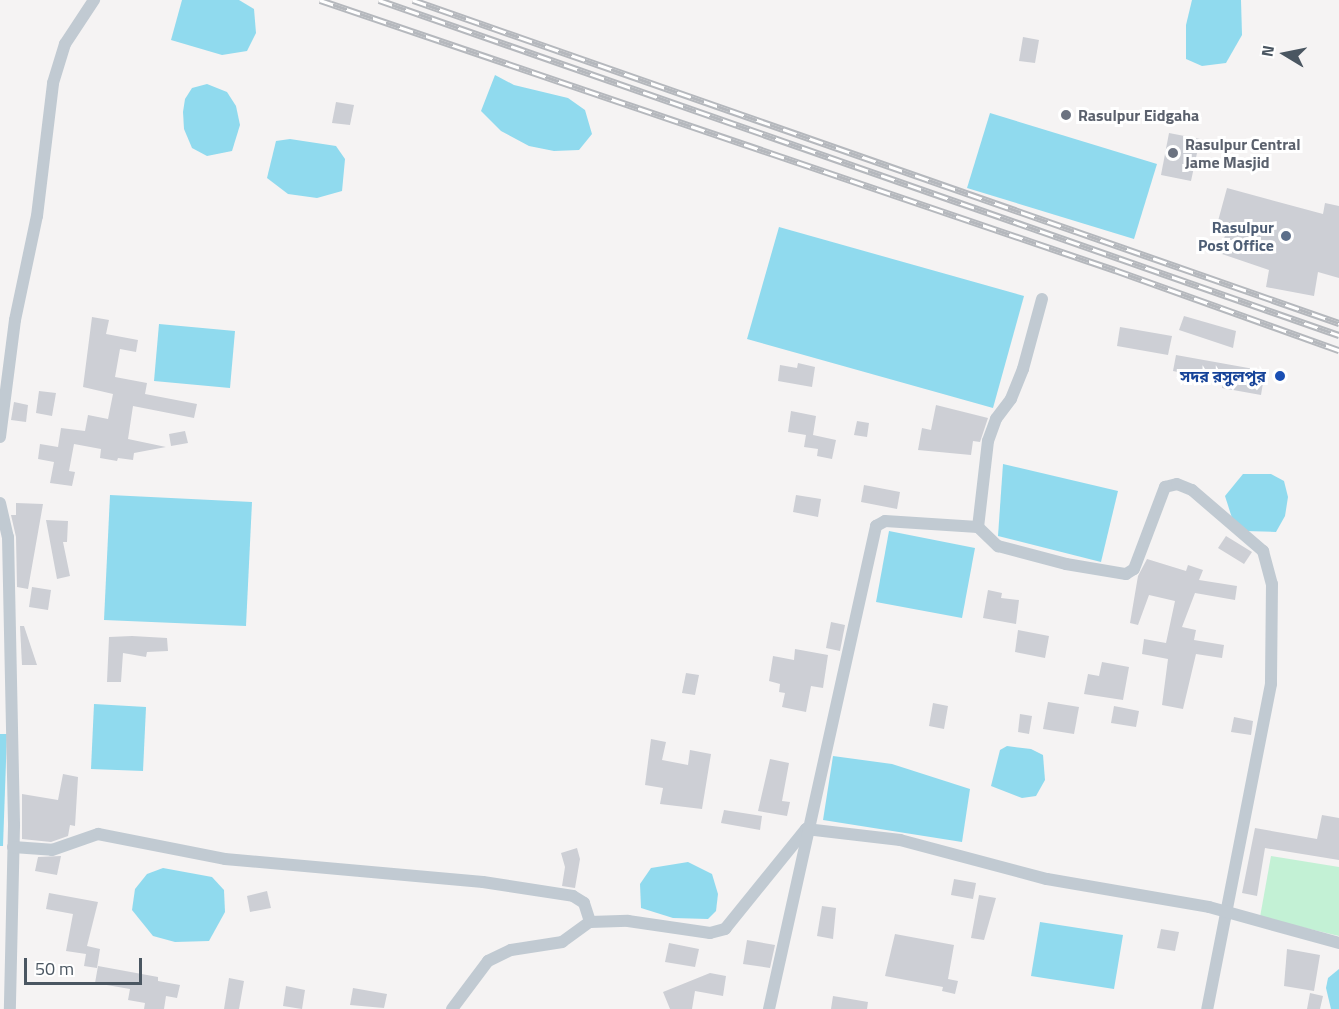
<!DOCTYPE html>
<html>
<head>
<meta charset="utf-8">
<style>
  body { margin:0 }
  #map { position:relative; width:1339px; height:1009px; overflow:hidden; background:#f5f3f3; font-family:"Titillium Web","Noto Sans Bengali",sans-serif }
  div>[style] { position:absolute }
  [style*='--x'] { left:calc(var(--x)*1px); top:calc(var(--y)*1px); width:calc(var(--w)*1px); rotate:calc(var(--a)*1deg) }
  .green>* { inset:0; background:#c3f1d5 }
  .water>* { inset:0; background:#90daee }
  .building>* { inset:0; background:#cdcfd5 }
  .minor>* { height:12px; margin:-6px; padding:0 6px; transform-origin:6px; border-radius:6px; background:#c1cad2 }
  .rail>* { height:7px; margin-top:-3.5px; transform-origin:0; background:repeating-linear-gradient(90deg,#fff 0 14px,#b5b8bd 0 28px); box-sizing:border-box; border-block:2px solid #b5b8bd }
  .dots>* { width:16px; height:16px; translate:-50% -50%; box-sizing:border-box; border:3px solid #fff; border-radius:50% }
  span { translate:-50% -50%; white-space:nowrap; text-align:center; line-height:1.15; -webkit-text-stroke:6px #fff; paint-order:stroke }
  .worship-label { font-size:16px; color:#5b616d; font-weight:700 }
  .left { translate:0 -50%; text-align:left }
  .service-label { font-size:16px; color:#4e5e75; font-weight:700 }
  .right { translate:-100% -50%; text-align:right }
  .transit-label { font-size:16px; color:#164399; font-weight:700 }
  .north { position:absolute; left:1255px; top:24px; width:60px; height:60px; -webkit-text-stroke:4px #fff; paint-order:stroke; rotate:280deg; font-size:16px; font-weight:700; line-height:24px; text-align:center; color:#4a5661 }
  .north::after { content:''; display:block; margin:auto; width:21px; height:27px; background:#4a5661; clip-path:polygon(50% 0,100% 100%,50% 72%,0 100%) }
  .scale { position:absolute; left:24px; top:958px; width:118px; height:27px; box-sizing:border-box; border:3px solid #4a5661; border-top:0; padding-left:8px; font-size:18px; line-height:21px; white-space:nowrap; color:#4a5661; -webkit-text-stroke:4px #fff; paint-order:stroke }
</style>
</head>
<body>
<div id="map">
  <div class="green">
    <div style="clip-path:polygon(1271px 856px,1339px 867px,1339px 936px,1260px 917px)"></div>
  </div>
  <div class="water">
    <div style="clip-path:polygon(182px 0,239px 0,254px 9px,256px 33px,247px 51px,222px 55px,171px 40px)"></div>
    <div style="clip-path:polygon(1192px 0,1241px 0,1242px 35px,1226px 63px,1202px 66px,1186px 59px,1186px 25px)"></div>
    <div style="clip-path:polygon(495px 75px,514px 85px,568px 98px,585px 110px,592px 134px,579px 150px,554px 151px,529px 146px,501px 131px,481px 111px)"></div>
    <div style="clip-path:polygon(207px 84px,227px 92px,236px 106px,240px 125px,232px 151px,207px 156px,192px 148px,184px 129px,183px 112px,185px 99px,192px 88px)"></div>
    <div style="clip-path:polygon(990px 113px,1157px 164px,1134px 239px,967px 188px)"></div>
    <div style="clip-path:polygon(290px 139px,336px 146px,345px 159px,342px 191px,317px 198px,288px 194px,267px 178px,276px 141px)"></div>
    <div style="clip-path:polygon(779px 227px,1024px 296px,993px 408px,747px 339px)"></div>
    <div style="clip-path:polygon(159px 324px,235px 331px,230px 388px,154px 381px)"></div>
    <div style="clip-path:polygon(1003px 464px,1118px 491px,1101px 562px,998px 536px)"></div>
    <div style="clip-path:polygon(1243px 474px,1271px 474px,1284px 481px,1288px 497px,1285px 516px,1276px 532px,1245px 531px,1232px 518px,1225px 496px)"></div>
    <div style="clip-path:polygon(110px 495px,252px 502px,246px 626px,104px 620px)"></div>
    <div style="clip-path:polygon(889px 531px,975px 548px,962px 618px,876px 602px)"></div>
    <div style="clip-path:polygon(94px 704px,146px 707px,143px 771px,91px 769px)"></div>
    <div style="clip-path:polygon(0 734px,7px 734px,3px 846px,0 846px)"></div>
    <div style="clip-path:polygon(1007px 746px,1031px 749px,1043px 755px,1045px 780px,1036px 796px,1022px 798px,991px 786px,1000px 750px)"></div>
    <div style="clip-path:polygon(833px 756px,892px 764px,970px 789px,962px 842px,823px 820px)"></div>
    <div style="clip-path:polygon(688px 862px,712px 874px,718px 894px,716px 911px,708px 919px,673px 918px,641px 908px,640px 884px,651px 868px)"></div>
    <div style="clip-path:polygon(163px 868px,212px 877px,224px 890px,225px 912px,209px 941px,175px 942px,153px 936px,132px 910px,135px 889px,147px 874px)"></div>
    <div style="clip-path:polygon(1040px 922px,1123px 935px,1114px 989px,1031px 976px)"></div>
    <div style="clip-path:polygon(1339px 969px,1339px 1009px,1331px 1009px,1326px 988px,1328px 978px)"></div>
  </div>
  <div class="building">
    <div style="clip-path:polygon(1023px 37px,1039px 40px,1035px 63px,1019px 61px)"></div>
    <div style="clip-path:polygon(336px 102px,354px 105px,350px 125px,332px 123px)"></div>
    <div style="clip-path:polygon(1169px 133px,1200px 139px,1191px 181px,1161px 175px)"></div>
    <div style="clip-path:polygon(1227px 188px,1323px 214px,1325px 203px,1339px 206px,1339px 278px,1318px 272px,1314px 296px,1266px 287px,1269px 270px,1219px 253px,1229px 224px,1218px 221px)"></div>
    <div style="clip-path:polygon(1184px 316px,1236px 331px,1233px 348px,1179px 330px)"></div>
    <div style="clip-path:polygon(92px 317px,109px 320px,106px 334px,138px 340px,136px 352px,120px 349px,115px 377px,147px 383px,145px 394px,197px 404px,194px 418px,133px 406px,128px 439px,166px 447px,134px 453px,133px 460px,118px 458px,117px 461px,100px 458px,101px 449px,74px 444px,69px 471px,75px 472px,72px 486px,50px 483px,54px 462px,38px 459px,40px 444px,58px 447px,61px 428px,85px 431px,88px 415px,108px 419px,113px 394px,83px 387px)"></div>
    <div style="clip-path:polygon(1120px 327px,1172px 336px,1168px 355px,1117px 346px)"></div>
    <div style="clip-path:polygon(1176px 355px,1265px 371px,1261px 395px,1222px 388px,1223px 382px,1173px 371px)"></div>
    <div style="clip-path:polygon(798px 363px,815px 367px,812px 387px,778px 381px,780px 365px,797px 368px)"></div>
    <div style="clip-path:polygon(39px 391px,56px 393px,52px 416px,36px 413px)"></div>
    <div style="clip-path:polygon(14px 402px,28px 405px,26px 422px,11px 420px)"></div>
    <div style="clip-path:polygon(936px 405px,988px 418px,980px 442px,973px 441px,971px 455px,918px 450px,922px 428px,931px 430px)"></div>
    <div style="clip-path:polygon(791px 411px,816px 416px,813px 435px,836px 440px,832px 459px,817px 456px,818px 449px,804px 447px,806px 435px,788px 432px)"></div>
    <div style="clip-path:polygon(857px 421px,869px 423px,867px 437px,854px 435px)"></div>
    <div style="clip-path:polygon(185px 431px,188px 443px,171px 446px,169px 434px)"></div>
    <div style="clip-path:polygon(864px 485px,900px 492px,897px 509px,861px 502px)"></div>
    <div style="clip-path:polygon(796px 495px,821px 499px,818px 517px,793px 512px)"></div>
    <div style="clip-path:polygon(16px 503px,43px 504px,28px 589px,17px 587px,16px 537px,11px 515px,16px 515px)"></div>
    <div style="clip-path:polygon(46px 520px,68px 521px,67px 542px,63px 542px,70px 576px,57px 579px)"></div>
    <div style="clip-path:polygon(1226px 536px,1252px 552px,1244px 564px,1218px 548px)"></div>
    <div style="clip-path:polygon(1147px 559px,1186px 571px,1188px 565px,1203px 570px,1199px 580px,1237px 586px,1235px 600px,1195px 593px,1182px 627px,1196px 630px,1194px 640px,1224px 645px,1222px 658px,1196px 654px,1183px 709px,1162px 705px,1168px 659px,1142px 654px,1144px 639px,1166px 643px,1175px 601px,1149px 595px,1138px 625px,1130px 623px,1138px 576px)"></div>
    <div style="clip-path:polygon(32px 587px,51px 590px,48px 610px,29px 607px)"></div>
    <div style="clip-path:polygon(988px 590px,1002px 593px,1001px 598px,1019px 600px,1016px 624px,983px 618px)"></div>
    <div style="clip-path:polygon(831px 622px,845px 625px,840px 651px,826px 648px)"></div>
    <div style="clip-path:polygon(20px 626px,24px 626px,37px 665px,22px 665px)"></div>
    <div style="clip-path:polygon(1018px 630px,1049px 636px,1045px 658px,1015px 652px)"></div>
    <div style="clip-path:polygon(132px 636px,167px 638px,168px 651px,147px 652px,146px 657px,123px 653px,121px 682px,107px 682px,109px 637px)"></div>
    <div style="clip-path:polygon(795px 649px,828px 655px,823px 688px,811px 686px,806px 712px,782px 707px,785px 693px,779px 692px,780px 684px,769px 681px,773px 656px,794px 660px)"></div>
    <div style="clip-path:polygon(1102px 662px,1129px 667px,1123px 700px,1084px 694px,1088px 674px,1099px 676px)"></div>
    <div style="clip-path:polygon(686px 673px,699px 675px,695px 695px,682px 693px)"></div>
    <div style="clip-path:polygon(1048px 702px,1079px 707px,1074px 734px,1043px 729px)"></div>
    <div style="clip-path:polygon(933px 703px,948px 706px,944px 729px,929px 726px)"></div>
    <div style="clip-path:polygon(1114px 706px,1139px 711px,1136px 727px,1111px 723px)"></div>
    <div style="clip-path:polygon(1020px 714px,1032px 716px,1029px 734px,1018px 732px)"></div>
    <div style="clip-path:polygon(1234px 717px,1253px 721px,1251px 735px,1231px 732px)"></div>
    <div style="clip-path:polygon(651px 739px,666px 742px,662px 760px,688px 765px,690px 750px,711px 754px,702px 809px,660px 804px,663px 788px,645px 785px)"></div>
    <div style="clip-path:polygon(770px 759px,789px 763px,782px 801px,790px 802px,787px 816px,758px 811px)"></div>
    <div style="clip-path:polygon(63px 774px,78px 777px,75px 826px,70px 825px,68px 836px,51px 842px,22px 839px,22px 794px,58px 800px)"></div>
    <div style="clip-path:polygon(724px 810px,762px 816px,760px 830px,721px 823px)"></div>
    <div style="clip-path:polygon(1322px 815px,1339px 818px,1339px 860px,1265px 848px,1257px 896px,1242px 893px,1255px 828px,1317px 839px)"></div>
    <div style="clip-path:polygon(577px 848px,580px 859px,575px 888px,562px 886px,565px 867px,561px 853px)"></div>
    <div style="clip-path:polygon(61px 856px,57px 875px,35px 871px,38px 857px)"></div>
    <div style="clip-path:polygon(954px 879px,976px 883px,973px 899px,951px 895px)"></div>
    <div style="clip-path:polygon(267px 891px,271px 908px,250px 912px,247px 896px)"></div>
    <div style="clip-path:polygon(49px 893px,98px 902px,87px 946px,100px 949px,97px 968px,84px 966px,86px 954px,66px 951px,73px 914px,46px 909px)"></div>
    <div style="clip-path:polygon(979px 895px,996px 898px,984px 940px,971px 938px)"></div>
    <div style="clip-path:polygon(822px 906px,836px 908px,833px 939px,817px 936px)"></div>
    <div style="clip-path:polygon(1161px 929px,1179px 932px,1175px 951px,1157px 948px)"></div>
    <div style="clip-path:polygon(895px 934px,954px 945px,948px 979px,958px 981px,955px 994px,942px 991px,943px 987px,885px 976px)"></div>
    <div style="clip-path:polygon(747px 940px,775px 945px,770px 968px,743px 964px)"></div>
    <div style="clip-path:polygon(669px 943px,699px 949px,695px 967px,665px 962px)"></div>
    <div style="clip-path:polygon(1287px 949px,1320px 955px,1314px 991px,1284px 986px)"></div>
    <div style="clip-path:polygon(98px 966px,158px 977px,158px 981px,180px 985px,177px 998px,166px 996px,164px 1009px,144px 1009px,145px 1003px,128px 1000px,130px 989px,95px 983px)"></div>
    <div style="clip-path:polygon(710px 973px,726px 976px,723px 996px,695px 991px,692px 1009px,670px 1009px,663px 992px)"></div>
    <div style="clip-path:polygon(229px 978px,244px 981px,239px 1009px,224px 1009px)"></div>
    <div style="clip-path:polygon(286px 986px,305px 990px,302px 1009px,283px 1006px)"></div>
    <div style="clip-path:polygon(353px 988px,387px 994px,384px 1008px,350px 1005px)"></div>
    <div style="clip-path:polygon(1310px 993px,1323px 996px,1320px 1009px,1307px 1009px)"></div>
    <div style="clip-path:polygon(833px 996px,868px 1002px,867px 1009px,831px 1009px)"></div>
  </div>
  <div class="minor">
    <div style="--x:1042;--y:299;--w:73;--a:105.2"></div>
    <div style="--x:1023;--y:369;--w:32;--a:112"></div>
    <div style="--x:1011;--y:399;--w:25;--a:127"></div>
    <div style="--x:996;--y:419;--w:23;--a:110"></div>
    <div style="--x:988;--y:441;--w:87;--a:96.6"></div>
    <div style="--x:978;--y:527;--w:28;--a:44"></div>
    <div style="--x:998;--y:546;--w:70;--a:14.8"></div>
    <div style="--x:1066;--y:564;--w:61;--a:9.5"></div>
    <div style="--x:1126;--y:574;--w:9;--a:-32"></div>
    <div style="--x:1134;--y:569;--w:88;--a:-69.3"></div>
    <div style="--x:1165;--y:487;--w:12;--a:-14"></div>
    <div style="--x:1177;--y:484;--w:16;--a:22"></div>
    <div style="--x:1192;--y:490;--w:94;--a:40.7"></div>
    <div style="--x:1263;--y:551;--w:34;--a:75"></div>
    <div style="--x:1272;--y:584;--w:100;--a:90.6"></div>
    <div style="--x:1271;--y:684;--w:331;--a:101.1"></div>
    <div style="--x:0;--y:437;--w:118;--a:-82.7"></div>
    <div style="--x:15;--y:320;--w:106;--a:-78.1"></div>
    <div style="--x:37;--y:216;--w:134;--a:-83.1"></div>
    <div style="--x:53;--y:83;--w:41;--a:-72.9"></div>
    <div style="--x:65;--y:44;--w:53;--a:-56.6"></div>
    <div style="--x:0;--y:503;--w:35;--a:77"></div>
    <div style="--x:8;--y:537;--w:289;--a:88.8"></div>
    <div style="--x:14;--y:826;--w:183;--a:91.3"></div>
    <div style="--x:13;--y:847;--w:39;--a:4"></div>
    <div style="--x:52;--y:850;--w:49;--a:-19.2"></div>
    <div style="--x:98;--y:834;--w:129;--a:11.1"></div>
    <div style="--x:225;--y:859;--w:259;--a:5.1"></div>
    <div style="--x:483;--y:882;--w:91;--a:8.8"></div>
    <div style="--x:573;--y:896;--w:13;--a:32"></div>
    <div style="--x:584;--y:903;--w:20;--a:72"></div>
    <div style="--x:452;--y:1009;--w:60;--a:-53.1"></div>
    <div style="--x:488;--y:961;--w:25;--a:-26"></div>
    <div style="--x:511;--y:950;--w:52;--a:-8.9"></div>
    <div style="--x:562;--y:942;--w:34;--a:-36"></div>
    <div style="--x:590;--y:922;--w:38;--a:-2"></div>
    <div style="--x:628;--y:921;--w:83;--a:8.3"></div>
    <div style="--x:710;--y:933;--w:16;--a:-15"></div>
    <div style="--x:725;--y:929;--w:129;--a:-51"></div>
    <div style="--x:806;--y:829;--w:95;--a:6.7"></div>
    <div style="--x:900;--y:840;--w:152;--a:14.9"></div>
    <div style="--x:1047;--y:879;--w:164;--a:9.8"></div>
    <div style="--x:1209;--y:907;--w:135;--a:15.5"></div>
    <div style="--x:769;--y:1009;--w:495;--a:-77.5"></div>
    <div style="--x:876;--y:526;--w:10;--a:-29"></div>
    <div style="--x:885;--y:521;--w:93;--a:3.7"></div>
  </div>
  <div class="rail">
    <div style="--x:320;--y:0;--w:840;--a:18.76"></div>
    <div style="--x:1115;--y:270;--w:238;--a:19.7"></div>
    <div style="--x:379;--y:0;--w:1017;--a:19.24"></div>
    <div style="--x:413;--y:0;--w:981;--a:19.23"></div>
  </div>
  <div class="dots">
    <div style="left:1066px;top:115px;background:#6b7280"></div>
    <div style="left:1173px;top:153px;background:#6b7280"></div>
    <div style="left:1286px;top:236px;background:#5c6f8a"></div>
    <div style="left:1280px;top:376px;background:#1a4fb4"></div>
  </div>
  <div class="worship-label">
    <span class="left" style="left:1078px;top:115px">Rasulpur Eidgaha</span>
    <span class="left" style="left:1185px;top:153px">Rasulpur Central<br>Jame Masjid</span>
  </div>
  <div class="service-label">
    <span class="right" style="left:1274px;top:236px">Rasulpur<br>Post Office</span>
  </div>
  <div class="transit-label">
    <span class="right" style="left:1266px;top:376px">সদর রসুলপুর</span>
  </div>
  <div class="north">N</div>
  <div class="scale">50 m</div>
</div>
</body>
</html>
